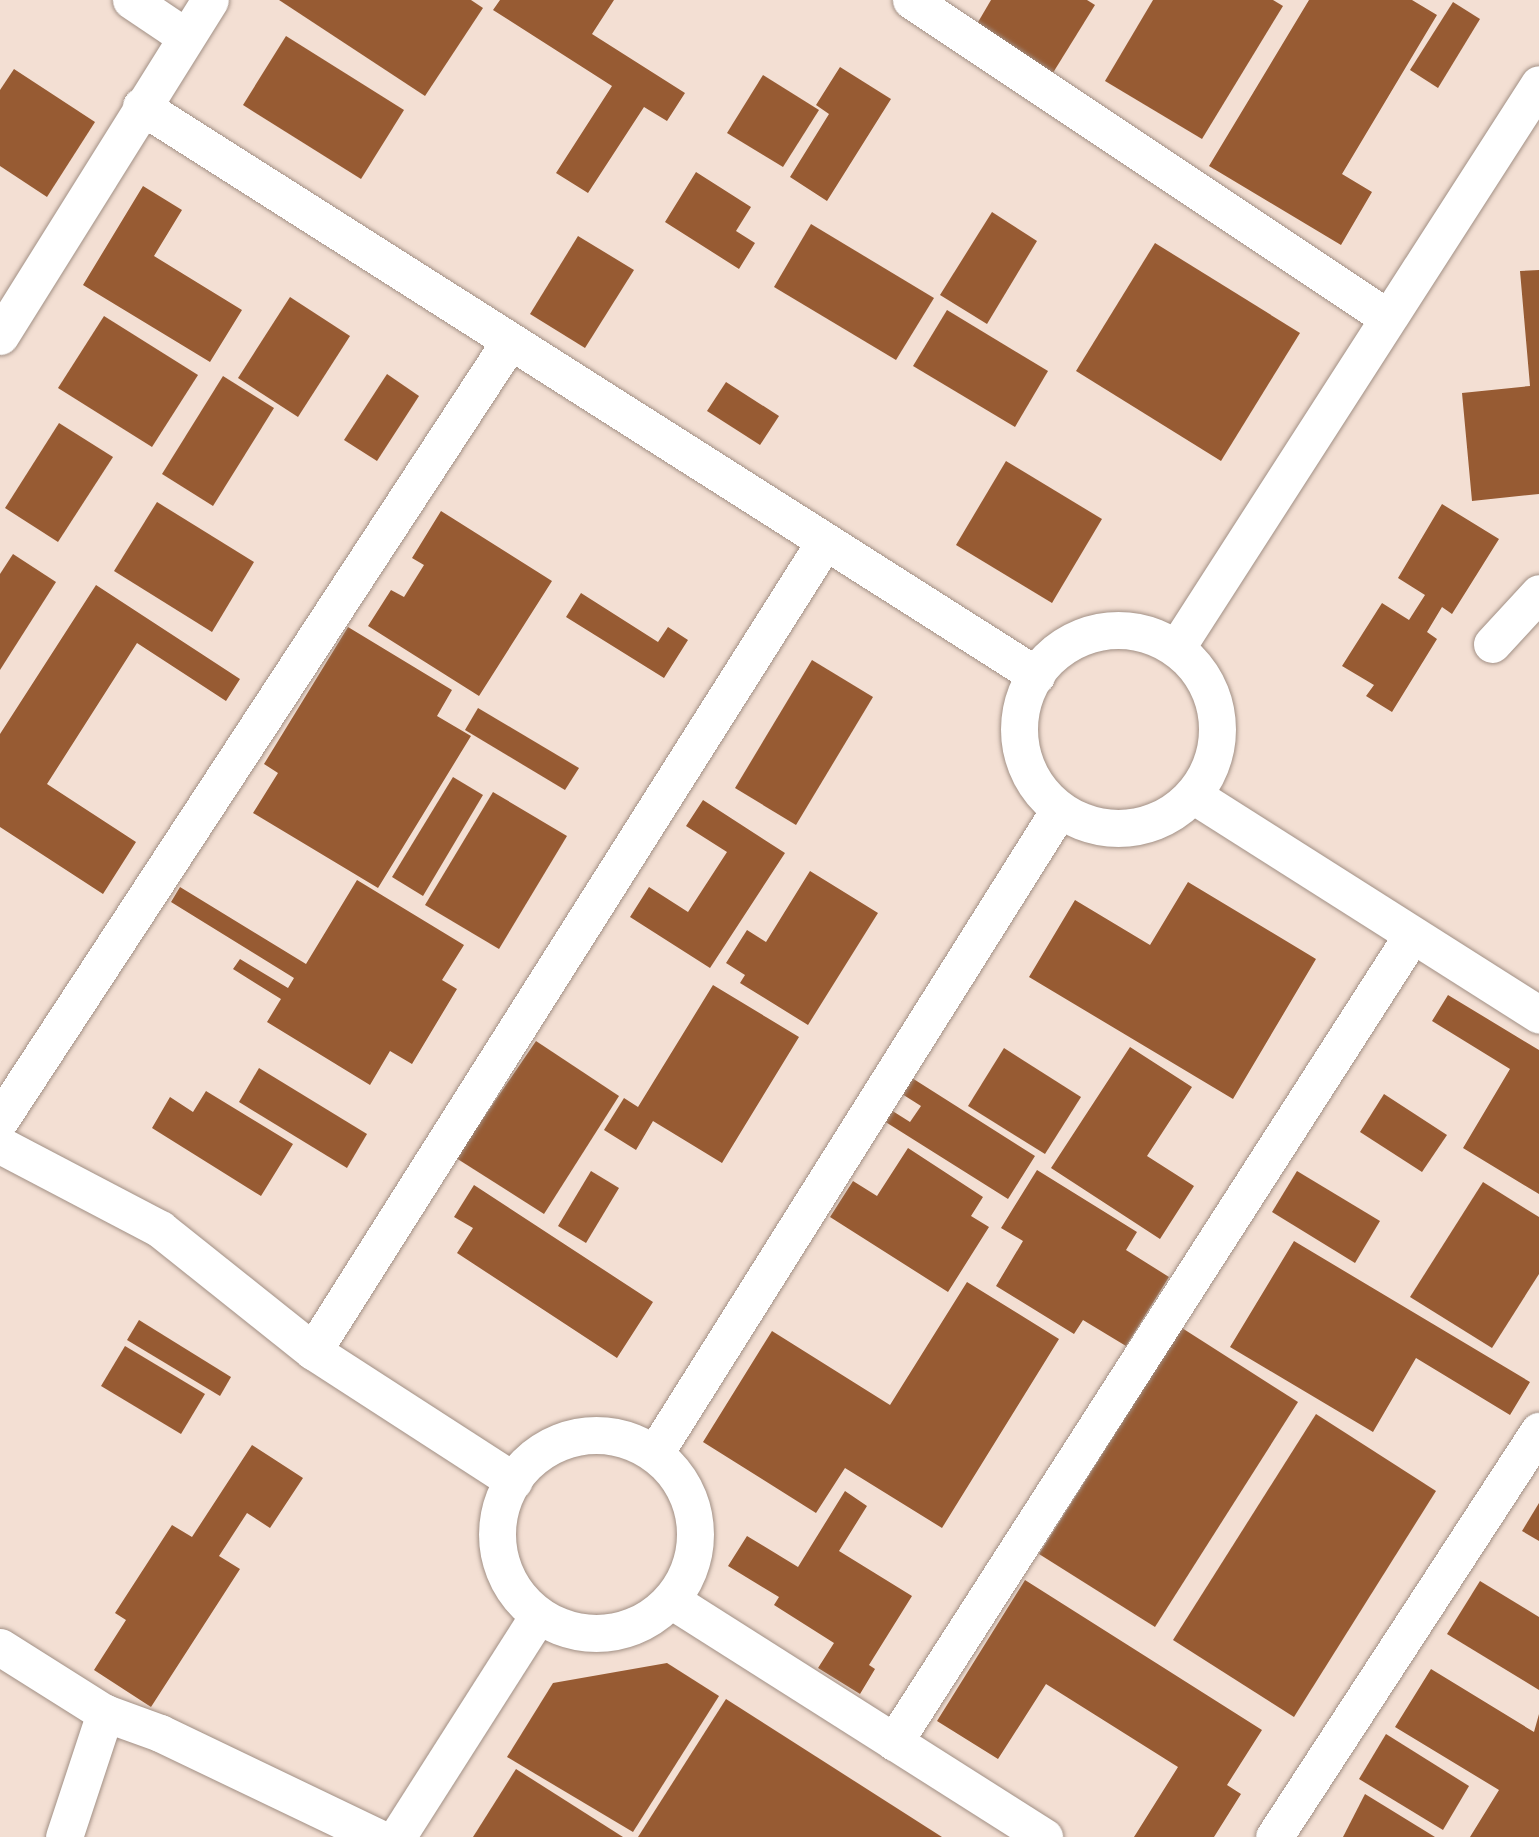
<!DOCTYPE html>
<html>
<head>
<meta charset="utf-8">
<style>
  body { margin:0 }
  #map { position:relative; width:1539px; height:1837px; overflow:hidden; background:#f3dfd3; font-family:"Public Sans",sans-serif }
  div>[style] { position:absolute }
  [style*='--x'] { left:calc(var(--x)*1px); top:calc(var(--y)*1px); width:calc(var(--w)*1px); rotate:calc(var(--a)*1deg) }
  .building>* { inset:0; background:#975b33 }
  .roads { filter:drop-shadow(0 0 2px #a29085) drop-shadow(0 0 2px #a29085) }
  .minor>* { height:37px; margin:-18.5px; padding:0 18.5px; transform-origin:18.5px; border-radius:18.5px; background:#fff }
  .minor>.ring { margin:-18.5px; padding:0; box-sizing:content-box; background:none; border:37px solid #fff; border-radius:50% }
  span { translate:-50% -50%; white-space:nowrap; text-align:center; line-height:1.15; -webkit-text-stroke:7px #f3dfd3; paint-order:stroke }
</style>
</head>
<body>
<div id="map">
  <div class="building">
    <div style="clip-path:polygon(279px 0,471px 0,483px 8px,425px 96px)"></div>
    <div style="clip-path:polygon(500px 0,614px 0,592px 34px,685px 93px,667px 121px,644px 107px,588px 193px,556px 173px,612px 86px,493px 10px)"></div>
    <div style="clip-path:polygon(991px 0,1087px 0,1095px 5px,1051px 76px,974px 29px)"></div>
    <div style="clip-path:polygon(1153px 0,1273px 0,1283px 6px,1202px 139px,1105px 81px)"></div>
    <div style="clip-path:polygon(1309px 0,1412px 0,1437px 15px,1342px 174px,1372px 192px,1341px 245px,1209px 166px)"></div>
    <div style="clip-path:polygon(1453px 2px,1480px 19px,1438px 88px,1410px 70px)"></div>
    <div style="clip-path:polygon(286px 36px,404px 110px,361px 179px,243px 105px)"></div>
    <div style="clip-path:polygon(840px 67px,891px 99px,827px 201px,790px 177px,829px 114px,816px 105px)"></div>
    <div style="clip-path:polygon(14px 69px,95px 122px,47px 197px,0 166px,0 90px)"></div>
    <div style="clip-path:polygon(763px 75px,819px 110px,783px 167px,727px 133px)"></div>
    <div style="clip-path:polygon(696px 172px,751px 207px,736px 231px,755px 243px,739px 269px,665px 222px)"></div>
    <div style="clip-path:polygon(143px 186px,182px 210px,154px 256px,242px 310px,210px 362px,83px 285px)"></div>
    <div style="clip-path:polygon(992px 212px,1037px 241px,987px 324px,940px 295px)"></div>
    <div style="clip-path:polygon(811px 224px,934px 298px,896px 360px,774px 287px)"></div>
    <div style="clip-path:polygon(578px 236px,634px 270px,585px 348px,530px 314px)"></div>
    <div style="clip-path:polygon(1155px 243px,1300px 333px,1221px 461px,1076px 371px)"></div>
    <div style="clip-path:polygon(1539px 270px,1539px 494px,1472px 501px,1462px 393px,1530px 386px,1520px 271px)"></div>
    <div style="clip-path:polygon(290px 297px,350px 336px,298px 417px,238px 378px)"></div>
    <div style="clip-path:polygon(947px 310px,1048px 371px,1015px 427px,913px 366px)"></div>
    <div style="clip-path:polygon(104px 316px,198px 375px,152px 447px,58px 388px)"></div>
    <div style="clip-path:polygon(387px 374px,419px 396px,377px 461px,344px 440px)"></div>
    <div style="clip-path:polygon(223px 376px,274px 408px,213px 506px,162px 474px)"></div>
    <div style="clip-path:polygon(726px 382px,779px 416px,760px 445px,707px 411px)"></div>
    <div style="clip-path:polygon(59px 423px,113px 457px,58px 542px,5px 508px)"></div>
    <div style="clip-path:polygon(1006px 461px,1102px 519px,1052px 603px,956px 545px)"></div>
    <div style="clip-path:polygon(157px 502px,254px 562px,212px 632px,114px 571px)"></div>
    <div style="clip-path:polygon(1442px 504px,1499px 539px,1452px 614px,1442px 607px,1427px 632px,1437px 639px,1392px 712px,1366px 696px,1374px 685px,1342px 666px,1382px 603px,1409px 620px,1425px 595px,1398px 578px)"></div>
    <div style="clip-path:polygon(441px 511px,552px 581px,479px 696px,368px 626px,391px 590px,404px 597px,424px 565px,412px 558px)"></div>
    <div style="clip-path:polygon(13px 554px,56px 582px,0 670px,0 574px)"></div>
    <div style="clip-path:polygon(96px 585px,240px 679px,226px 701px,137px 643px,47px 784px,136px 842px,103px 894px,0 827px,0 734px)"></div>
    <div style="clip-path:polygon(581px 593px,658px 642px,668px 627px,688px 640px,664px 678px,566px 617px)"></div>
    <div style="clip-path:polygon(348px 627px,452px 690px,437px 716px,471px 736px,378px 888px,253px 813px,278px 773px,264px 764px)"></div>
    <div style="clip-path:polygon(812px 660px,873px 697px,796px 825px,735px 788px)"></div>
    <div style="clip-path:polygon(478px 708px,579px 768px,565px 790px,465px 730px)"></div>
    <div style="clip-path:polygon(453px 777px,483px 795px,423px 896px,392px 877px)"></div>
    <div style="clip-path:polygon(493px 792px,567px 836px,499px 949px,425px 905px)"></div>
    <div style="clip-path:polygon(703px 800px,785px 853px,710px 968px,630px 917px,649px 887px,688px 912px,727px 852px,686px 826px)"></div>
    <div style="clip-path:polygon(810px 871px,878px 913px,808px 1025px,740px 983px,745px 975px,726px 963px,747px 930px,766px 942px)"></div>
    <div style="clip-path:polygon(357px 880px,464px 945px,442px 980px,457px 989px,412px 1064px,390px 1051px,370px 1085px,267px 1022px,281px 999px,233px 969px,240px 959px,288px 988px,294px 978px,171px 902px,180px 887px,306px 964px)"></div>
    <div style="clip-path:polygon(1188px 882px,1316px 959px,1233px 1099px,1029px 977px,1075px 900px,1150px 945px)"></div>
    <div style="clip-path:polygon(713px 985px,799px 1037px,722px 1163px,653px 1121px,636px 1150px,604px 1130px,624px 1098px,638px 1107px)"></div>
    <div style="clip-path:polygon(1448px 995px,1539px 1050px,1539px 1194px,1463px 1148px,1510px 1069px,1432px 1021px)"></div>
    <div style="clip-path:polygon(536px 1041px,619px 1096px,544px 1214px,456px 1158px)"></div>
    <div style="clip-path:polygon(1130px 1047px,1192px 1087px,1147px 1156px,1194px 1186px,1160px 1239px,1051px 1168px)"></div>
    <div style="clip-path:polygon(1004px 1048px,1081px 1097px,1045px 1154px,968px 1106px)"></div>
    <div style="clip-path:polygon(259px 1068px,367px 1134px,347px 1168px,239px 1102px)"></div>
    <div style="clip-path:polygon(912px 1078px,1035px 1156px,1008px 1199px,884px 1121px,891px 1110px,910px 1122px,921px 1106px,902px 1094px)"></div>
    <div style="clip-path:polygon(206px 1091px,293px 1144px,261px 1196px,152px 1128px,170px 1097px,193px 1112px)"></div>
    <div style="clip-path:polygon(1384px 1094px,1447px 1135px,1422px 1172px,1360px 1132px)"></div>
    <div style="clip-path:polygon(908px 1148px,983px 1197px,971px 1216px,989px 1227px,948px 1292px,830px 1217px,853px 1181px,877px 1196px)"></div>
    <div style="clip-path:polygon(1037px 1170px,1137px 1232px,1126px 1250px,1169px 1277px,1126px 1346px,1083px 1320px,1074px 1334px,996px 1286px,1023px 1241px,1001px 1228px)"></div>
    <div style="clip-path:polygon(591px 1171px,619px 1188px,586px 1243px,558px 1226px)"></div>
    <div style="clip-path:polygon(1297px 1171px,1380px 1221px,1355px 1263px,1272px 1212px)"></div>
    <div style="clip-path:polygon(1483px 1182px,1539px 1217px,1539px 1274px,1492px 1348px,1410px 1297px)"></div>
    <div style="clip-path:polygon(474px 1185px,653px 1302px,617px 1358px,457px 1253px,473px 1228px,454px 1217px)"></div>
    <div style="clip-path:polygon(1294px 1241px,1530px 1382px,1510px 1415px,1416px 1358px,1373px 1432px,1230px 1347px)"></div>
    <div style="clip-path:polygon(967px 1282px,1059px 1339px,942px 1528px,845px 1468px,816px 1513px,703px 1442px,772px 1331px,890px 1405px)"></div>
    <div style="clip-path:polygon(139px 1320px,231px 1377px,220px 1396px,127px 1340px)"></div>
    <div style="clip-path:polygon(1182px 1328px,1298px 1402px,1155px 1627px,1039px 1554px)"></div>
    <div style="clip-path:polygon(125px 1346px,205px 1394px,181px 1434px,101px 1386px)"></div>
    <div style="clip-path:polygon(1316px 1414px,1436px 1491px,1294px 1717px,1173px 1640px)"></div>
    <div style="clip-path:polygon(252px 1445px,303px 1478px,270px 1528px,247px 1513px,219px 1556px,240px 1569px,151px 1707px,94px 1670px,126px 1620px,115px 1613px,172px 1525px,192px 1537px)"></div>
    <div style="clip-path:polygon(845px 1491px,867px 1506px,839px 1551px,912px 1596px,869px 1665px,875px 1669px,860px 1694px,818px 1668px,834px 1643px,774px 1605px,779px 1597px,728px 1566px,747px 1536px,798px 1567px)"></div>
    <div style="clip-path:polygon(1539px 1503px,1539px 1541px,1522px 1531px)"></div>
    <div style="clip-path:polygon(1025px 1580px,1262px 1730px,1227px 1785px,1241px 1794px,1214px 1837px,1134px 1837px,1178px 1767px,1046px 1684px,998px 1759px,937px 1721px)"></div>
    <div style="clip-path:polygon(1480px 1581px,1539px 1617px,1539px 1690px,1447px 1634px)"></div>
    <div style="clip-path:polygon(667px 1663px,719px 1696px,633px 1832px,507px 1757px,553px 1683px)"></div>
    <div style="clip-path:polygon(1431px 1669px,1534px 1732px,1539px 1714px,1539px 1837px,1470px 1837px,1499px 1790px,1395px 1727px)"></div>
    <div style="clip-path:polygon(726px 1699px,942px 1837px,638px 1837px)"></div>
    <div style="clip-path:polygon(1386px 1734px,1469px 1786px,1443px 1830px,1359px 1779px)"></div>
    <div style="clip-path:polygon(516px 1769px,623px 1837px,473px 1837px)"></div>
    <div style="clip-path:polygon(1365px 1794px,1435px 1837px,1343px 1837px)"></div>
  </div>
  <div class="roads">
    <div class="minor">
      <div style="--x:131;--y:0;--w:66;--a:33.9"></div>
      <div style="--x:911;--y:0;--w:573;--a:33.69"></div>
      <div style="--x:141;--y:106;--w:1061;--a:32.45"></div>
      <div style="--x:0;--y:336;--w:396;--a:-58"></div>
      <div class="ring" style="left:1019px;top:630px;width:161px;height:161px"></div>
      <div style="--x:1492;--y:644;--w:69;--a:-47.3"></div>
      <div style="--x:1177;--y:647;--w:669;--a:-57.26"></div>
      <div style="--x:1193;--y:795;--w:410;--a:32.4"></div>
      <div style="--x:0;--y:1120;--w:931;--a:-56.79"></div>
      <div style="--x:0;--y:1145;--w:181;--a:27.7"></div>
      <div style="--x:160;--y:1229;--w:196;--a:38.6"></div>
      <div style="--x:313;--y:1351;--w:239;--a:32.9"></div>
      <div style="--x:313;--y:1351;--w:958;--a:-57.7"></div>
      <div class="ring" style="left:497px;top:1435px;width:161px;height:161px"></div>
      <div style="--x:655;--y:1453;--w:759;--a:-57.86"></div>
      <div style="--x:671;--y:1600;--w:442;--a:32.4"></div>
      <div style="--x:0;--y:1647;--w:124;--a:32.2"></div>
      <div style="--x:105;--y:1713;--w:59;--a:20"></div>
      <div style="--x:160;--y:1733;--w:241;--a:25.6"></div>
      <div style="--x:894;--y:1742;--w:959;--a:-57.3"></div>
      <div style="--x:64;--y:1837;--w:131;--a:-71.7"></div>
      <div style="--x:397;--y:1837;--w:262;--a:-57.5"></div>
      <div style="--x:1274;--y:1837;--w:485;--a:-56.9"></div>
    </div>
  </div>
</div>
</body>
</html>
